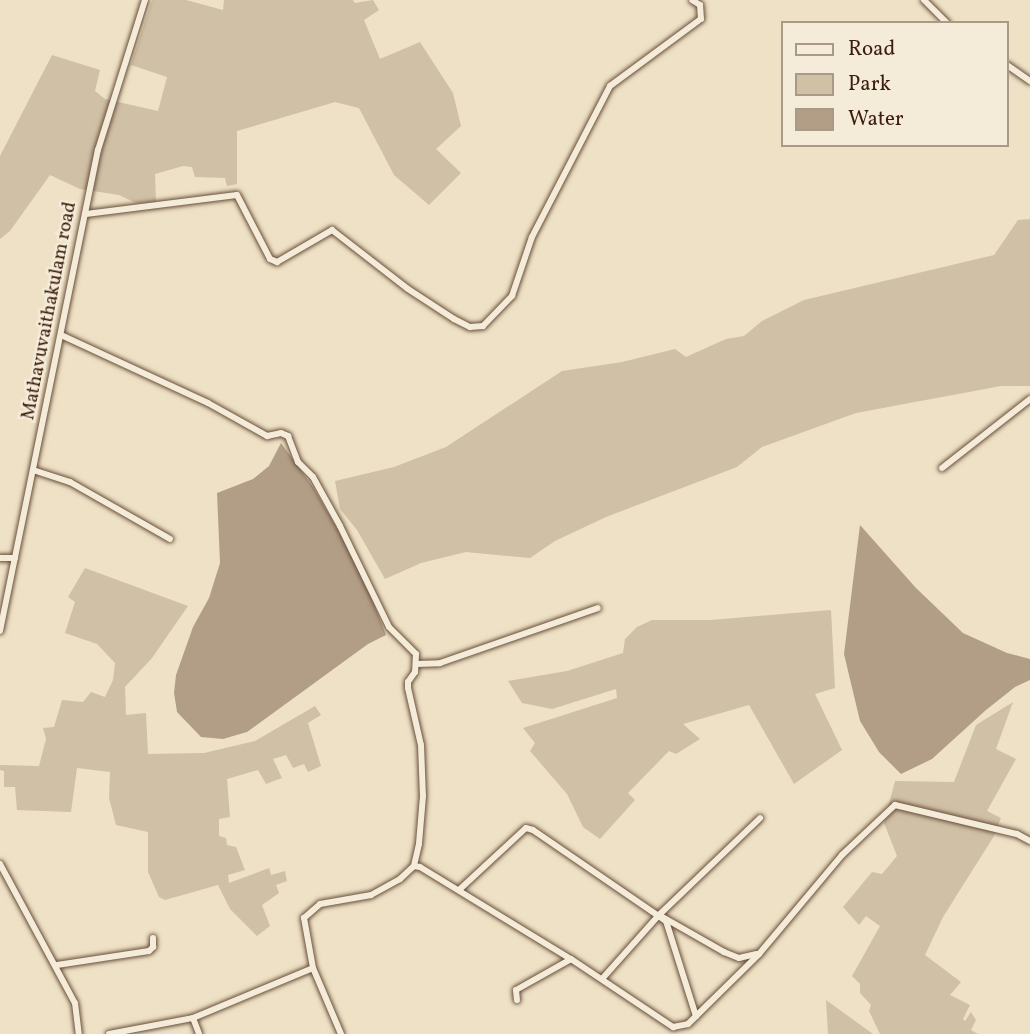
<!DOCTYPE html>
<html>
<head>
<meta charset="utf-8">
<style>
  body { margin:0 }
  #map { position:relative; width:1030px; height:1034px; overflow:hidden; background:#eee1c5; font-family:Vollkorn,serif }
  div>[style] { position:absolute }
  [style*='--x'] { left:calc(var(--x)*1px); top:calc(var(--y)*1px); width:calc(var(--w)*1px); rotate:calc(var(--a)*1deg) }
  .green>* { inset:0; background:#d0c0a6 }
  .water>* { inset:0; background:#b29e86 }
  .roads { filter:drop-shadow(0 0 2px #694e3b) drop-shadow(0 0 2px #694e3b) }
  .minor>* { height:6px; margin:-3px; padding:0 3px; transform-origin:3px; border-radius:3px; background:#f4ecd9 }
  span { translate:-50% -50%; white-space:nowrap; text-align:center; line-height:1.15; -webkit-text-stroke:5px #f4ecd9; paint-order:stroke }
  .street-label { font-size:19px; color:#3d1d0d }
  .legend { position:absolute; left:781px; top:21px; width:228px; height:126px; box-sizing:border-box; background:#f4ecd9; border:2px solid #ab9987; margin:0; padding:9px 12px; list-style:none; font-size:21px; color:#3d1d0d }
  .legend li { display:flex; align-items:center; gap:14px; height:35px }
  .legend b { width:35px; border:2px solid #ab9987 }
</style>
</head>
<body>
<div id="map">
  <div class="green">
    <div style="clip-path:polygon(152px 0,186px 0,223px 10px,224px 0,353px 0,355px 3px,373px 0,379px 10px,364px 20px,380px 59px,420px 42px,453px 93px,461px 126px,436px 149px,461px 173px,429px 205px,394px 175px,359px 108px,335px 102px,237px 131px,237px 184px,227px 186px,225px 178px,195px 177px,192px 167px,183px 166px,155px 174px,156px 202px,136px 203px,119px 195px,80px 189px,50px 175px,10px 231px,0 239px,0 156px,52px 55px,100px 70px,95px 91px,105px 99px,158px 111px,167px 77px,131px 65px)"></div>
    <div style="clip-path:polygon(1030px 219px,1030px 386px,1001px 386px,856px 413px,762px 447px,737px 467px,606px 517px,555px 541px,530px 558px,466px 552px,421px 563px,385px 579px,357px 530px,340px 509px,335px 481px,394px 467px,446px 447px,562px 371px,622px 362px,675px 349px,686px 357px,726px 339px,744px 336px,762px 321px,804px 300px,994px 255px,1018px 220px)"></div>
    <div style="clip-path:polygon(85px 568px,188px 606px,152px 658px,125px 687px,126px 715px,146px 713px,148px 754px,204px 753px,255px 741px,315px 706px,321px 715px,308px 723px,321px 766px,308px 772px,304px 764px,293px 768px,286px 755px,273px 759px,282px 778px,266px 784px,258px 770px,227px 779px,230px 817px,219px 819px,219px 836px,226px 838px,227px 845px,236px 847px,245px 870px,228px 875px,229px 883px,269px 868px,271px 875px,285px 871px,287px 881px,276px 885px,279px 893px,262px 905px,270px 926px,257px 936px,230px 909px,218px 885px,165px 900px,159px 897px,148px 872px,148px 832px,116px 825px,109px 798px,110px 772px,77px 768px,71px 812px,17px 810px,15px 787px,4px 787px,4px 771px,0 770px,0 765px,39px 766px,46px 739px,43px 728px,54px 727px,62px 700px,83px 702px,91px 692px,105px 697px,113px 680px,115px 663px,97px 644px,65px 633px,75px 602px,68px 597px)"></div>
    <div style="clip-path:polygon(831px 610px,835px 688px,815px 694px,842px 750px,794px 784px,749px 705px,683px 724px,700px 739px,676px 754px,669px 751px,628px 793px,635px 800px,600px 839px,583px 827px,567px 794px,530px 751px,535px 743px,523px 728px,617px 698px,616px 689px,552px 709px,522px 703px,508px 681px,567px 671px,623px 653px,625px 639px,637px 627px,652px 620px,711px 620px)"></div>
    <div style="clip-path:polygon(1013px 702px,996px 749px,1016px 759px,987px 811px,1001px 818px,994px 836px,943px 917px,925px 955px,961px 982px,950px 995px,970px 1005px,963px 1019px,965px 1021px,971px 1012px,976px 1020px,971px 1030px,978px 1034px,880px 1034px,869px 1011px,871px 1005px,860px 993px,860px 984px,852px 976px,880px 926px,866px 916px,859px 925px,843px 907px,872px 872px,882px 874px,897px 856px,884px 823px,895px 781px,954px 782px,976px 725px)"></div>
    <div style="clip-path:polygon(826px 1000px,873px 1034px,828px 1034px)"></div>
  </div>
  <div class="water">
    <div style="clip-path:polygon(281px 443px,313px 487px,338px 530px,366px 584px,386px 635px,368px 644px,247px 732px,223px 739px,201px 737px,177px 712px,174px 693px,176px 675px,193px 627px,209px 598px,220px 563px,217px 493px,253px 479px,269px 466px)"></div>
    <div style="clip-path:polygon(860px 525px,916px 588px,963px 633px,1007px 653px,1030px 659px,1030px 680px,1015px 687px,986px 710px,932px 759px,901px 774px,879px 752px,860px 721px,844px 654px)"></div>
  </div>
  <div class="roads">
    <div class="minor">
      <div style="--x:924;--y:0;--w:33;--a:45"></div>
      <div style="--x:1007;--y:65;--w:28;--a:35"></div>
      <div style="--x:86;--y:214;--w:152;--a:-7.2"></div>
      <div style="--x:237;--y:195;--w:72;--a:62.7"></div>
      <div style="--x:270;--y:259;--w:8;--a:23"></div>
      <div style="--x:277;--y:262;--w:64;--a:-30.2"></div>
      <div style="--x:332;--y:230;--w:96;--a:37.8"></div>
      <div style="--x:408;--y:289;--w:55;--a:33.1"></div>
      <div style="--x:454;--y:319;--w:18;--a:27"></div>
      <div style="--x:470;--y:327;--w:13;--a:-4"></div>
      <div style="--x:483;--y:326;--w:42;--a:-46"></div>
      <div style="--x:512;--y:296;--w:62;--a:-71.3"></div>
      <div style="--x:532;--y:237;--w:170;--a:-62.7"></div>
      <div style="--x:610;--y:86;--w:113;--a:-36.4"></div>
      <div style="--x:701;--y:19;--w:14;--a:-94"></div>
      <div style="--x:700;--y:5;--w:9;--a:-148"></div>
      <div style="--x:61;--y:335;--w:162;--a:24.8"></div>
      <div style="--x:208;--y:403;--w:68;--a:29.2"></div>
      <div style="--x:267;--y:436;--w:14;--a:-12"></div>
      <div style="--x:281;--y:433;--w:8;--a:23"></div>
      <div style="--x:288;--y:436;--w:28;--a:69"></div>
      <div style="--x:298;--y:462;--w:21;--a:45"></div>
      <div style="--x:313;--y:477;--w:56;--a:61.1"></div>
      <div style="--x:340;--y:526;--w:112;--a:64.1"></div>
      <div style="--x:389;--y:627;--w:38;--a:45"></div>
      <div style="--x:416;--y:654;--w:18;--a:93"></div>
      <div style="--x:415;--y:672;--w:12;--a:125"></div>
      <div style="--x:408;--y:682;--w:6;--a:90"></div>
      <div style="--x:408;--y:688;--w:58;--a:77.2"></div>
      <div style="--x:421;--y:745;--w:51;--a:87.8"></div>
      <div style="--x:423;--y:796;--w:48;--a:94.8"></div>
      <div style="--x:419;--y:844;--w:23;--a:103"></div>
      <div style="--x:942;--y:468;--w:112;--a:-38.1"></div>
      <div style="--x:33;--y:470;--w:39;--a:18"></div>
      <div style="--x:70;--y:482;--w:115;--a:29.7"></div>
      <div style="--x:0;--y:558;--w:15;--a:0"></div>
      <div style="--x:0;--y:631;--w:491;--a:-78.5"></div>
      <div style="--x:98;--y:150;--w:157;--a:-72.6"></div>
      <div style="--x:416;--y:664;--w:24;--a:-2"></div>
      <div style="--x:440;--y:663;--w:167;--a:-19.2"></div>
      <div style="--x:0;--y:864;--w:158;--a:61.7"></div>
      <div style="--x:75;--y:1003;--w:31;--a:83"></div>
      <div style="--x:459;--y:890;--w:91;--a:-42.8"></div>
      <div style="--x:526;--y:828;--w:7;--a:16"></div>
      <div style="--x:533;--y:830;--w:161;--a:34.4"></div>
      <div style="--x:666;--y:921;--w:100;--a:72.5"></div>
      <div style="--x:659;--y:915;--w:140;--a:-43.8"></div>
      <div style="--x:57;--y:965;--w:93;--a:-8.7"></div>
      <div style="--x:149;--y:951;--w:6;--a:-45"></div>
      <div style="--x:153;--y:947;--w:9;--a:-90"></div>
      <div style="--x:313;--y:968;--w:51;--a:-100.2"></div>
      <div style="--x:304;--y:918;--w:21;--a:-41"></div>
      <div style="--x:320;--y:904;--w:52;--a:-10"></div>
      <div style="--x:371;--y:895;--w:33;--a:-29"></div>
      <div style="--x:400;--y:879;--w:19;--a:-43"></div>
      <div style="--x:414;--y:866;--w:6;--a:9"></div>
      <div style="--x:420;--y:867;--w:177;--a:31.4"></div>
      <div style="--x:571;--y:959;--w:123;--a:33.7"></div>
      <div style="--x:673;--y:1027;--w:15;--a:-11"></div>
      <div style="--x:688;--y:1024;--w:100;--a:-44.6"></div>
      <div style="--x:759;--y:954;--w:129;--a:-50"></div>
      <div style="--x:842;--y:855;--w:73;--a:-43.3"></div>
      <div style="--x:895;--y:805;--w:125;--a:13.4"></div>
      <div style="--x:1017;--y:834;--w:15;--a:28"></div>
      <div style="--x:602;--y:979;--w:86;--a:-48.3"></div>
      <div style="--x:659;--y:915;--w:75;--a:29.6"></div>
      <div style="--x:724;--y:952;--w:16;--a:22"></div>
      <div style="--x:739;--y:958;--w:18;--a:-13"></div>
      <div style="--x:517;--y:1000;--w:10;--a:-96"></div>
      <div style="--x:516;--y:990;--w:63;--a:-29.4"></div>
      <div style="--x:193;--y:1018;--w:17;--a:69"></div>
      <div style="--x:109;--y:1034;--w:86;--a:-10.8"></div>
      <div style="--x:193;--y:1018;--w:130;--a:-22.6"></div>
      <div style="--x:313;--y:968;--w:72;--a:67"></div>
    </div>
  </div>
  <div class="street-label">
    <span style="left:50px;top:311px;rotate:-79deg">Mathavuvaithakulam road</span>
  </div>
  <ul class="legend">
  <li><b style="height:9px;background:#f4ecd9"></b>Road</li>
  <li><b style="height:19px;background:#d0c0a6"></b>Park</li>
  <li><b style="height:19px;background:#b29e86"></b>Water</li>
  </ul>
</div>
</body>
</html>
